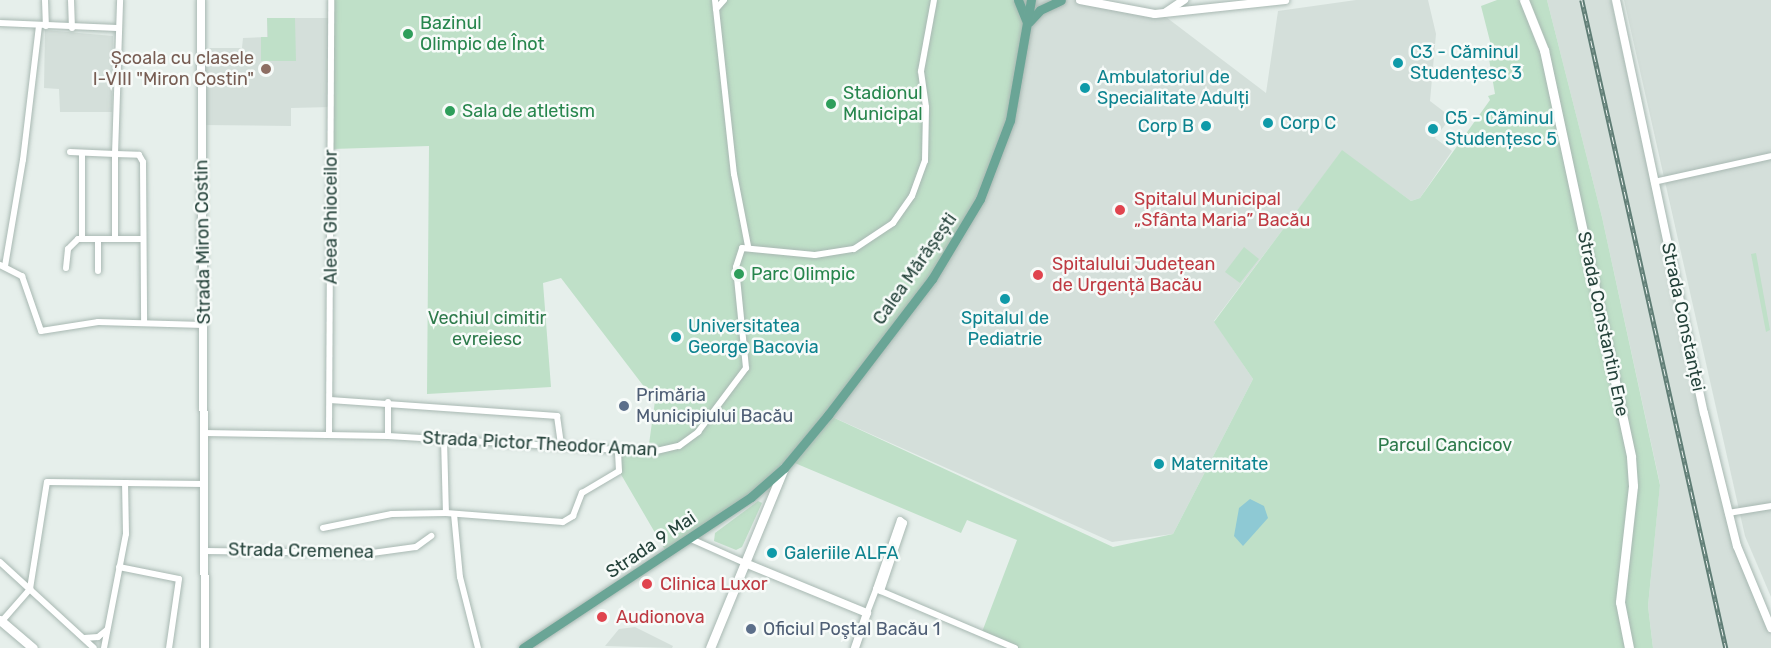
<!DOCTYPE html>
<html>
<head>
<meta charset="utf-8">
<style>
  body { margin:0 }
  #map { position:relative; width:1771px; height:648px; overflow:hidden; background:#e6efeb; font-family:Rubik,sans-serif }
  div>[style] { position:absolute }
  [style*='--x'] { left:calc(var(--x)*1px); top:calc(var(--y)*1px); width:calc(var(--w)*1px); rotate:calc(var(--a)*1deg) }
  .built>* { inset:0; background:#d4dfda }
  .green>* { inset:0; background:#bfe0c8 }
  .water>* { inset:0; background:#8ec9d4 }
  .roads { filter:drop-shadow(0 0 2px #a8b8b2) drop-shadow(0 0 2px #a8b8b2) }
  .minor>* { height:6px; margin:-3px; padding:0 3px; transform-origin:3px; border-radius:3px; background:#fff }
  .tertiary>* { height:8px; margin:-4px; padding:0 4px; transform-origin:4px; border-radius:4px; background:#fff }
  .secondary>* { height:9px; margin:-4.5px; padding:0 4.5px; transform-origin:4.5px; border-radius:4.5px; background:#fff }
  .primary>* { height:9px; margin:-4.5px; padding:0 4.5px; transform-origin:4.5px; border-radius:4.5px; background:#6aa596 }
  .rail>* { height:4.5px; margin-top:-2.25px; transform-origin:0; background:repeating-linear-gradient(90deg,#f7fbf9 0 7px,#5f7d75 0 14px); box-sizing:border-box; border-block:2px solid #5f7d75 }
  .dots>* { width:16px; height:16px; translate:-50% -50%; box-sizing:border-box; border:3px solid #f7fbf9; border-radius:50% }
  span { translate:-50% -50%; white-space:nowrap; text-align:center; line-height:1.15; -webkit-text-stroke:5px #f7fbf9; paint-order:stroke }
  .leisure-label { font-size:18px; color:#27864d }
  .left { translate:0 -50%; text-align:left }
  .culture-label { font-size:18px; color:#0d838f }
  .right { translate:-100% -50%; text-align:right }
  .education-label { font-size:18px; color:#785e54 }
  .health-label { font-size:18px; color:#be3a42 }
  .street-label { font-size:18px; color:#24423a }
  .park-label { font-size:18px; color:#2d7a4b }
  .service-label { font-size:18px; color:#4e5e75 }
</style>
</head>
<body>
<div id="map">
  <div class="built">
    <div style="clip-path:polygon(1031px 0,1080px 0,1162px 14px,1266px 93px,1278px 11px,1356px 0,1428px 0,1436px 34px,1430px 101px,1451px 117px,1435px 138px,1452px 151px,1420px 198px,1411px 201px,1342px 151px,1214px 321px,1253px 379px,1173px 534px,1112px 542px,828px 415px)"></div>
    <div style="clip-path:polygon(1547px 0,1611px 0,1724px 512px,1771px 634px,1771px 648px,1653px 648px,1648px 606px,1660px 484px,1602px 217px)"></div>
    <div style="clip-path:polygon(1624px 0,1771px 0,1771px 597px,1745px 536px)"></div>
    <div style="clip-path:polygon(267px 18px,331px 18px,332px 107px,291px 108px,291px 126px,201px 125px,201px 48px,242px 48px,243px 38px,267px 37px)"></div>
    <div style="clip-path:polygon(45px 30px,113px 36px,112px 112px,60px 112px,59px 89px,44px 88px)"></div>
    <div style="clip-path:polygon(635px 627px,673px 646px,672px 648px,605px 646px,619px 629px)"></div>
  </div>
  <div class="green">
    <div style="clip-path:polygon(331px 0,1031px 0,1014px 99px,965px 227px,828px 415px,1113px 547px,1173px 534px,1253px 379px,1214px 322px,1342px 150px,1411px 201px,1420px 198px,1490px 100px,1488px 96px,1495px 94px,1489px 59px,1494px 57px,1481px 6px,1497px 0,1547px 0,1602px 217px,1660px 485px,1648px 606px,1653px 648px,1015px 648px,982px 632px,1017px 540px,967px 520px,961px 533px,790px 461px,764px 486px,668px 555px,619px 471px,618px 450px,648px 451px,655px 401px,561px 278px,543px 283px,551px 387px,427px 394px,429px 146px,332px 149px)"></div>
    <div style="clip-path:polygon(267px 18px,295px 18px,296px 61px,261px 61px,261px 37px,268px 37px)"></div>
    <div style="clip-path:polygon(1244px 247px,1259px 259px,1240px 283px,1225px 272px)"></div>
    <div style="clip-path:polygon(1756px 253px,1770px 330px,1766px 332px,1751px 254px)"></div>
    <div style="clip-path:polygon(758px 501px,762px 503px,742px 547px,736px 550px,714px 541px,715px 533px)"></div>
  </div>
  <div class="water">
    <div style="clip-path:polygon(1250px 499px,1264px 506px,1268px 518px,1243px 546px,1234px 536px,1239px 508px)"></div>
  </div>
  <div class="roads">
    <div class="minor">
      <div style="--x:45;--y:0;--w:26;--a:88"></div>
      <div style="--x:71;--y:0;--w:28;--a:88"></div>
      <div style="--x:715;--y:0;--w:9;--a:84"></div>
      <div style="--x:716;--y:9;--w:12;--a:-48"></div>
      <div style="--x:716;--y:9;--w:166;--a:83.8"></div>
      <div style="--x:734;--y:174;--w:73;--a:79"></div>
      <div style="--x:0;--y:23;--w:117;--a:2.4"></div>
      <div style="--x:70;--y:152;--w:45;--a:2.5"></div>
      <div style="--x:115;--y:154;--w:154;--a:-88.1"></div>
      <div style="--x:82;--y:153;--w:86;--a:90"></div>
      <div style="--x:1654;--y:182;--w:120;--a:-12.5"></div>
      <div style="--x:98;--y:239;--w:32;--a:90"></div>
      <div style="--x:115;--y:239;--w:85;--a:-90"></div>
      <div style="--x:115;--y:154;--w:24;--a:2"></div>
      <div style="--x:139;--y:155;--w:8;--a:60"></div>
      <div style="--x:143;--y:162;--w:160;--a:89.6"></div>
      <div style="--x:0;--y:265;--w:25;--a:27"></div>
      <div style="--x:22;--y:276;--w:58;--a:70.9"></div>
      <div style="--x:41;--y:331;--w:58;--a:-9"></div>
      <div style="--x:98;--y:322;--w:106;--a:1.6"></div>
      <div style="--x:5;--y:266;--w:108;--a:-80.4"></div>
      <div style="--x:23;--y:160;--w:135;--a:-83.2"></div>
      <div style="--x:66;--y:268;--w:19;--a:-84"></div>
      <div style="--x:68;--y:249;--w:14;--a:-45"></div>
      <div style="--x:78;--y:239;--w:65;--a:0"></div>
      <div style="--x:330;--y:400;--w:228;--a:4"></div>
      <div style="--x:557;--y:416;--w:30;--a:82"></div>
      <div style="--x:204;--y:433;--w:184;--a:0.9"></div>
      <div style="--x:388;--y:436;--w:264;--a:3.5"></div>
      <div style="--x:652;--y:452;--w:28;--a:-13"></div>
      <div style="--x:679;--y:446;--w:24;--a:-36"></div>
      <div style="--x:698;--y:432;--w:80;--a:-53.1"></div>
      <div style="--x:746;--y:368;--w:101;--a:-95.7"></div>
      <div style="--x:736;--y:267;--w:20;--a:-72"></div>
      <div style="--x:742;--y:248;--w:73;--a:5.5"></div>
      <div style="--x:815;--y:255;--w:39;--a:-9"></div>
      <div style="--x:854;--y:249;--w:47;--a:-33.7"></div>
      <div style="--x:893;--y:223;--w:33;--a:-55"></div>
      <div style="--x:912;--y:196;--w:37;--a:-70"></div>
      <div style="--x:925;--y:161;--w:54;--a:-88.9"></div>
      <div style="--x:926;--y:107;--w:36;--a:-98"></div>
      <div style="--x:921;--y:71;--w:72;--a:-79.6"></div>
      <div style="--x:329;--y:435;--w:435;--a:-89.7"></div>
      <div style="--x:388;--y:436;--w:34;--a:-90"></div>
      <div style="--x:444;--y:439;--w:74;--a:88.5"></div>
      <div style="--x:1728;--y:513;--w:44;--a:-9.2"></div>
      <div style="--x:454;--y:514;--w:63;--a:84.6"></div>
      <div style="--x:460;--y:577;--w:73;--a:75.8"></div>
      <div style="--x:323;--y:528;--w:70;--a:-11.5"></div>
      <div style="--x:392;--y:514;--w:54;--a:-1.1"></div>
      <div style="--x:446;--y:513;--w:117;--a:4.4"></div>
      <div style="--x:563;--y:522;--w:12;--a:-31"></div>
      <div style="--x:573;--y:516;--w:25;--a:-69"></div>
      <div style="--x:582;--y:493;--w:43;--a:-30.7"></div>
      <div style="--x:619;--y:471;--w:21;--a:-93"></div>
      <div style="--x:691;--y:539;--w:59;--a:24"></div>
      <div style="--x:204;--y:551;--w:168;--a:0.7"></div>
      <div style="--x:372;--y:553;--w:44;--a:-7.8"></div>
      <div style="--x:416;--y:547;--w:19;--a:-36"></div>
      <div style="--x:0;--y:562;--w:127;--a:42.5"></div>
      <div style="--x:119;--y:567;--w:61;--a:11.3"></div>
      <div style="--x:179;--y:579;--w:70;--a:98.2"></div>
      <div style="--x:876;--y:589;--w:73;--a:-70.8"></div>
      <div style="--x:900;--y:520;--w:5;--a:37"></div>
      <div style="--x:904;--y:523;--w:72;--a:108.7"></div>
      <div style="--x:867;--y:613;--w:26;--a:-69"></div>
      <div style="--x:876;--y:589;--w:151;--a:23"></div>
      <div style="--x:2;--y:621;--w:43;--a:-48.8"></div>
      <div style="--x:30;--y:589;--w:108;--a:-81"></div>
      <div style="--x:47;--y:482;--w:156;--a:0.7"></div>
      <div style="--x:84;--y:638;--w:14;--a:-4"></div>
      <div style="--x:98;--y:637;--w:11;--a:-38"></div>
      <div style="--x:104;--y:648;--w:116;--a:-79.1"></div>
      <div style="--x:126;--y:534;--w:50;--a:-91.1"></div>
    </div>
    <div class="tertiary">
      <div style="--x:201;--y:0;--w:648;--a:89.65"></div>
      <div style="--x:1080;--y:0;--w:76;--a:10.6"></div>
      <div style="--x:1155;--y:14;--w:131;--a:-6.1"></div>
      <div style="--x:1616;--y:0;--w:422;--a:78"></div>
      <div style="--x:1704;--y:413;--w:137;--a:76.1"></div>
      <div style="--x:1737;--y:546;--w:89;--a:67.5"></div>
      <div style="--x:1166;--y:12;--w:22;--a:-34"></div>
      <div style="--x:745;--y:563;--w:132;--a:22.3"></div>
      <div style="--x:867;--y:613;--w:37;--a:109"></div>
    </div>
    <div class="secondary">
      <div style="--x:1524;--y:0;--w:54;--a:68.2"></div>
      <div style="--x:1544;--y:50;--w:416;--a:77.9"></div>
      <div style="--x:1631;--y:457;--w:29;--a:86"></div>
      <div style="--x:1633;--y:486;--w:117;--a:96.4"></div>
      <div style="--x:1620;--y:602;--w:47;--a:78.9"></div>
      <div style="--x:0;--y:620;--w:43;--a:40.3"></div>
      <div style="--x:710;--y:648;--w:195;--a:-67.7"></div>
    </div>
    <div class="primary">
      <div style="--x:1018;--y:0;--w:24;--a:68"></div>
      <div style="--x:1029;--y:22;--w:16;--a:-47"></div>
      <div style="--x:1040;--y:10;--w:23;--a:-25"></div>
      <div style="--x:523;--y:648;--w:273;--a:-33.5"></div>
      <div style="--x:751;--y:497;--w:44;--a:-41.3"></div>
      <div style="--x:784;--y:468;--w:69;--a:-50.3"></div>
      <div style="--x:828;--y:415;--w:171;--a:-52.6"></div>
      <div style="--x:932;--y:279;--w:93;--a:-59"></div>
      <div style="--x:980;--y:199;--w:85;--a:-69.2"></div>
      <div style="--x:1010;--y:120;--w:122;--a:-80.1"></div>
    </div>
  </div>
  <div class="rail">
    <div style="--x:1582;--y:0;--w:664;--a:77.47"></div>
  </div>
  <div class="dots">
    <div style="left:408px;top:34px;background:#2e9e5b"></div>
    <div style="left:1398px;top:63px;background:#0f9aa8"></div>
    <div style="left:266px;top:69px;background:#8d6e63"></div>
    <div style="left:1085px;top:88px;background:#0f9aa8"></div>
    <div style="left:831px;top:104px;background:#2e9e5b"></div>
    <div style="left:450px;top:111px;background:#2e9e5b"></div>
    <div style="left:1268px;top:123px;background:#0f9aa8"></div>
    <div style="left:1206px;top:126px;background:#0f9aa8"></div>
    <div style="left:1433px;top:129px;background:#0f9aa8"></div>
    <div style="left:1120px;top:210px;background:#e0444e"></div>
    <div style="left:739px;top:274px;background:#2e9e5b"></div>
    <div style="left:1038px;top:275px;background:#e0444e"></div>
    <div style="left:1005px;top:299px;background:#0f9aa8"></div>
    <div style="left:676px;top:337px;background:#0f9aa8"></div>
    <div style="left:624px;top:406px;background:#5c6f8a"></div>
    <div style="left:1159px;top:464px;background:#0f9aa8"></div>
    <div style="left:772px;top:553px;background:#0f9aa8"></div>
    <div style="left:647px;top:584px;background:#e0444e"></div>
    <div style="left:602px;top:617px;background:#e0444e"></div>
    <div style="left:751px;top:629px;background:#5c6f8a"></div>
  </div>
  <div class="leisure-label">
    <span class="left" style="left:420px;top:34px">Bazinul<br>Olimpic de Înot</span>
    <span class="left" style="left:843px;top:104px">Stadionul<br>Municipal</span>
    <span class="left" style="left:462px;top:111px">Sala de atletism</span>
    <span class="left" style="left:751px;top:274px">Parc Olimpic</span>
  </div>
  <div class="culture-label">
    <span class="left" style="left:1410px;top:63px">C3 - Căminul<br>Studențesc 3</span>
    <span class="left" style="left:1097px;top:88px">Ambulatoriul de<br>Specialitate Adulți</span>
    <span class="left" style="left:1445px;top:129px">C5 - Căminul<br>Studențesc 5</span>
    <span class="left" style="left:1280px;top:123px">Corp C</span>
    <span class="right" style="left:1194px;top:126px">Corp B</span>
    <span style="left:1005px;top:329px">Spitalul de<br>Pediatrie</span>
    <span class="left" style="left:688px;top:337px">Universitatea<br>George Bacovia</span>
    <span class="left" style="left:1171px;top:464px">Maternitate</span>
    <span class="left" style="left:784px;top:553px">Galeriile ALFA</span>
  </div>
  <div class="education-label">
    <span class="right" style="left:254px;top:69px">Școala cu clasele<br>I-VIII "Miron Costin"</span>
  </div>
  <div class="health-label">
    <span class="left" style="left:1134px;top:210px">Spitalul Municipal<br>„Sfânta Maria” Bacău</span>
    <span class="left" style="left:1052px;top:275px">Spitalului Județean<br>de Urgență Bacău</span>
    <span class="left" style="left:660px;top:584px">Clinica Luxor</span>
    <span class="left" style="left:616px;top:617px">Audionova</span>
  </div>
  <div class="street-label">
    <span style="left:331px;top:217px;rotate:-90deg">Aleea Ghioceilor</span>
    <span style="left:203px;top:242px;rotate:-91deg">Strada Miron Costin</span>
    <span style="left:915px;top:269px;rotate:-55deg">Calea Mărășești</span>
    <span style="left:1683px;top:317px;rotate:78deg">Strada Constanței</span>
    <span style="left:1603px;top:324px;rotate:78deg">Strada Constantin Ene</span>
    <span style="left:540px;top:444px;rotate:3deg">Strada Pictor Theodor Aman</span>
    <span style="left:651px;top:545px;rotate:-34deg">Strada 9 Mai</span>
    <span style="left:301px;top:551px;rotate:1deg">Strada Cremenea</span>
  </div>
  <div class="park-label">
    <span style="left:487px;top:329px">Vechiul cimitir<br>evreiesc</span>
    <span style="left:1445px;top:445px">Parcul Cancicov</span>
  </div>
  <div class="service-label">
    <span class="left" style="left:636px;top:406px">Primăria<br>Municipiului Bacău</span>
    <span class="left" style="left:763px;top:629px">Oficiul Poştal Bacău 1</span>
  </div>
</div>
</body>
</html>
